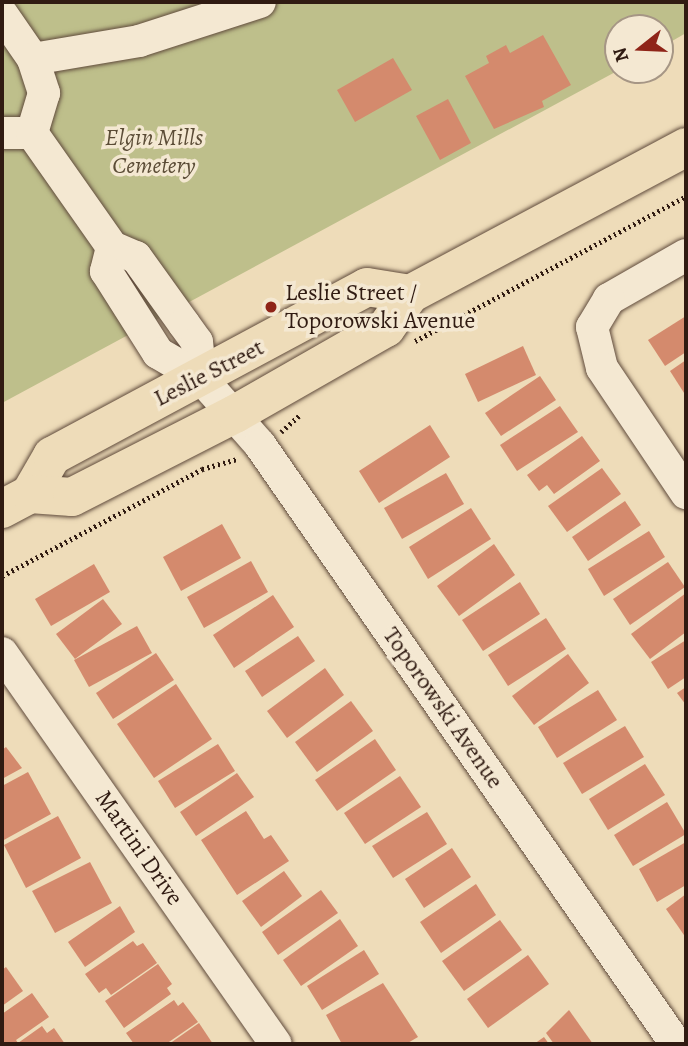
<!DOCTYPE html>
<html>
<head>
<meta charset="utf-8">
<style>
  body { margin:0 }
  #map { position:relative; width:688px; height:1046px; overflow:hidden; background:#eedcb9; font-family:Alegreya,serif }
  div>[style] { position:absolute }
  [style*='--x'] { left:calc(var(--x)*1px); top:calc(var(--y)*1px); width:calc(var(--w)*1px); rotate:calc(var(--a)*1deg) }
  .green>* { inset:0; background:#bebf8b }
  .building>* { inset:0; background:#d48a6d }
  .path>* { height:4.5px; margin-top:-2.25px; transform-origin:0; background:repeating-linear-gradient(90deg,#301b12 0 2px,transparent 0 5.5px) }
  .roads { filter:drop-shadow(0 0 2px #604b3c) drop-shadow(0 0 2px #604b3c) }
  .minor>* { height:32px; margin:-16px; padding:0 16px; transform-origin:16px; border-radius:16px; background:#f4e8d2 }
  .major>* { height:38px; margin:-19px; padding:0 19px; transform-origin:19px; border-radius:19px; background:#eedcb9 }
  .dots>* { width:19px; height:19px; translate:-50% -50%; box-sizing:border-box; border:4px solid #f4e8d2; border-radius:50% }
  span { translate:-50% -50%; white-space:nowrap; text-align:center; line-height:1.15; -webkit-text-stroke:7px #f4e8d2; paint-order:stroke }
  .park-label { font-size:24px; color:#5b4c36; font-style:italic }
  .poi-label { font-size:24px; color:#301b12 }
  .left { translate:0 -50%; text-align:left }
  .street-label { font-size:24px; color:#301b12 }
  .frame { position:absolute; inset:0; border:4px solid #301b12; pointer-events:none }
  .north { position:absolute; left:604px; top:14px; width:70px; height:70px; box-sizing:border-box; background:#f4e8d2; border:2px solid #a69685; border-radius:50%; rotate:252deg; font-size:19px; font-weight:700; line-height:28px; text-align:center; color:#301b12 }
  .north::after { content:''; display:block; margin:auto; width:24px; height:32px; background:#8f2418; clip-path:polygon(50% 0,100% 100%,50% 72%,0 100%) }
</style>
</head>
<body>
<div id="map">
  <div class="green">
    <div style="clip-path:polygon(2px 2px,686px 2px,686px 33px,660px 48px,660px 28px,618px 28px,619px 70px,2px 403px)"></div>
  </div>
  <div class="building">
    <div style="clip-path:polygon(543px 35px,571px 85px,542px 101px,544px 107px,494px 129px,465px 76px,489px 63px,486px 56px,506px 45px,510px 53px)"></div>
    <div style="clip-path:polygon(393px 58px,412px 90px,355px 122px,337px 90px)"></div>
    <div style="clip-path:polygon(448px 99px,471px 143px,440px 160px,416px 116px)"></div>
    <div style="clip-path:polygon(686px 316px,686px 352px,665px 366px,648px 340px)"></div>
    <div style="clip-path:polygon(523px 346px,536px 375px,478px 402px,465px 374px)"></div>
    <div style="clip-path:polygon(686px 360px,686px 396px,670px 371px)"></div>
    <div style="clip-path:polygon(540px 376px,556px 400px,501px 436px,485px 413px)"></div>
    <div style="clip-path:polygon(560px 406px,578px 432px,517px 471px,500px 445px)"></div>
    <div style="clip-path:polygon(430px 425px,450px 457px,379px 503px,359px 471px)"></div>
    <div style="clip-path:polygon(582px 436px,600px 461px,554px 494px,547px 485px,539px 491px,527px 475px)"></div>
    <div style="clip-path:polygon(602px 468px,621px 494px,567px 532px,548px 506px)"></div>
    <div style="clip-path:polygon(446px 473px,464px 504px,402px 539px,384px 508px)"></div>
    <div style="clip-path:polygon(625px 501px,641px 525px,588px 561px,572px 537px)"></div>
    <div style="clip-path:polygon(471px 508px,491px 539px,428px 579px,409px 547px)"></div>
    <div style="clip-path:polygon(222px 524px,241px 558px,181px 591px,163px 557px)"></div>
    <div style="clip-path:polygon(649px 531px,665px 557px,604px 596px,588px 569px)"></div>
    <div style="clip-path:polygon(494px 544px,515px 575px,459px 616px,437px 586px)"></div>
    <div style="clip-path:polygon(251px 561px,268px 592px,204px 628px,187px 597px)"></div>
    <div style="clip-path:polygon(668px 562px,685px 587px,630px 625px,613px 599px)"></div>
    <div style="clip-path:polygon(94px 564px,110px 592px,51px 626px,35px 599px)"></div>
    <div style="clip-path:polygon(520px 582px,540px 614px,483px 651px,462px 620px)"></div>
    <div style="clip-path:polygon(686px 593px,686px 632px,650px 659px,631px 634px)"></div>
    <div style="clip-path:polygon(273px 595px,294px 627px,234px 668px,213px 635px)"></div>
    <div style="clip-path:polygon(103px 599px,122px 624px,75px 659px,56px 634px)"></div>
    <div style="clip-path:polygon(546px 618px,566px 649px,508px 686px,488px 655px)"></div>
    <div style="clip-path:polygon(137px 626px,152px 653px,89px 687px,74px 660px)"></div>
    <div style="clip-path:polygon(298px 636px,315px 661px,262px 697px,245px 671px)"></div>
    <div style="clip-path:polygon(686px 640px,686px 677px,668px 689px,651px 662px)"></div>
    <div style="clip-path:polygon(156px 653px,174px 680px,113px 719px,96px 693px)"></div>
    <div style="clip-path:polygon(568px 654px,589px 683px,534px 725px,512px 696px)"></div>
    <div style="clip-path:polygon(325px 668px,344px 695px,287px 738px,267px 711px)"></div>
    <div style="clip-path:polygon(176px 684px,212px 739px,154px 778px,117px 724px)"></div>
    <div style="clip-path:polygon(686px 687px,686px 705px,677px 693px)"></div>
    <div style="clip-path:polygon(598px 690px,617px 720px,557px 758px,538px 727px)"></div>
    <div style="clip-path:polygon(351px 701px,373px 731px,317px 772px,295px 742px)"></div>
    <div style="clip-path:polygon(625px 726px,644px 757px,582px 794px,563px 763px)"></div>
    <div style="clip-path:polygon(375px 739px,396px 770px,337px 811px,315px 780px)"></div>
    <div style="clip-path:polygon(218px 744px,235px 771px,175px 808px,158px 781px)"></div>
    <div style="clip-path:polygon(6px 747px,22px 768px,2px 779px,2px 750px)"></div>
    <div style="clip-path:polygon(645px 764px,665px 795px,608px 830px,589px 799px)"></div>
    <div style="clip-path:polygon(28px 772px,51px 814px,2px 841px,2px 786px)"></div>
    <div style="clip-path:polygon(237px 773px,254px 797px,196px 836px,180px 812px)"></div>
    <div style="clip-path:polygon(400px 776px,421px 807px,365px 844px,344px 813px)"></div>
    <div style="clip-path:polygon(667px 802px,686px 834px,633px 866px,614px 835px)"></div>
    <div style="clip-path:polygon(246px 811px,264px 839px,271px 835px,289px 861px,237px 895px,201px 840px)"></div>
    <div style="clip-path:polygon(427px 812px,447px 844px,393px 878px,372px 846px)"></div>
    <div style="clip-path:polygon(58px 816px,81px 858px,26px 888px,4px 845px)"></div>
    <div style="clip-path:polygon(686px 842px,686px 885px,657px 902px,639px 869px)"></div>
    <div style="clip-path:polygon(452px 848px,471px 877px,424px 908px,405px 879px)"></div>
    <div style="clip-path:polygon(90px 862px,112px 903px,55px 933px,32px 891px)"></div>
    <div style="clip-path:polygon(284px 871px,302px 896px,261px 927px,242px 901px)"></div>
    <div style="clip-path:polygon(476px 884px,496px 915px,441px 953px,420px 922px)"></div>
    <div style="clip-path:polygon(321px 890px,338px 913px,278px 955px,262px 932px)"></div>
    <div style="clip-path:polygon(686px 894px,686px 938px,666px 909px)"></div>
    <div style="clip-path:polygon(120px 906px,135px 932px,85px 967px,68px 942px)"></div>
    <div style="clip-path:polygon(340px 919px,358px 946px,301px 986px,283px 960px)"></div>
    <div style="clip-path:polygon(500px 920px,522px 950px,464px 991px,442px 961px)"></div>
    <div style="clip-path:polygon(133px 941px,137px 946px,143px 943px,157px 963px,111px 995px,106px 988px,99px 993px,85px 974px)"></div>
    <div style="clip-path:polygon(364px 950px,379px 974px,322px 1010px,307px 986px)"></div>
    <div style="clip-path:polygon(528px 955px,549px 984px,488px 1028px,467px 999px)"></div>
    <div style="clip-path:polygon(158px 964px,172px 984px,167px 988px,171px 994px,124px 1028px,105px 1001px)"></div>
    <div style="clip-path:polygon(6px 967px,23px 991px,2px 1006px,2px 970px)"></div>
    <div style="clip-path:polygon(383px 983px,418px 1037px,406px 1044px,342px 1044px,326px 1015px)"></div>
    <div style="clip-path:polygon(32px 993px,49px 1017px,16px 1040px,18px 1043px,42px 1026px,47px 1033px,54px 1028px,65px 1044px,2px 1044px,2px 1014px)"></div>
    <div style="clip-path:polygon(174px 1000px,178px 1006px,183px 1002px,198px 1022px,166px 1044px,134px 1044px,126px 1033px)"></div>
    <div style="clip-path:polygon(569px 1010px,593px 1044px,554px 1044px,546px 1033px)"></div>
    <div style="clip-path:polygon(199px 1023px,213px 1044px,169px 1044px)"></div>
    <div style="clip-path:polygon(544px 1037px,549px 1044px,534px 1044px)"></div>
  </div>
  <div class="path">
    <div style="--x:415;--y:341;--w:307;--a:-28.1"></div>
    <div style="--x:281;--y:432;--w:25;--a:-42"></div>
    <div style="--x:2;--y:576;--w:227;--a:-28.1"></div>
    <div style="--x:202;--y:469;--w:37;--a:-16"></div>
  </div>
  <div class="roads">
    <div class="minor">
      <div style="--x:2;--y:14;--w:55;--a:55.4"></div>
      <div style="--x:33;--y:59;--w:36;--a:72"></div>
      <div style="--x:44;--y:93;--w:42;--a:106.7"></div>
      <div style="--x:32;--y:133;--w:30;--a:180"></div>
      <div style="--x:33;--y:59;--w:108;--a:-9.6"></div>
      <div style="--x:139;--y:41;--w:127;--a:-17.9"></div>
      <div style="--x:32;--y:133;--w:139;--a:54.9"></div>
      <div style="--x:112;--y:247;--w:26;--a:23"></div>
      <div style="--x:136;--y:257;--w:82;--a:54.4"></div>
      <div style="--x:184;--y:324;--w:22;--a:54"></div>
      <div style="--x:197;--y:342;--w:36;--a:84"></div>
      <div style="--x:112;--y:247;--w:25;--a:104"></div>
      <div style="--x:106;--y:271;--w:97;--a:57.6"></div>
      <div style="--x:158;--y:353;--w:50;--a:30.2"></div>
      <div style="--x:201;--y:378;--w:89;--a:48.6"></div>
      <div style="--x:260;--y:445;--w:729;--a:55.22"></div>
      <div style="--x:686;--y:255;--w:89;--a:150.3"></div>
      <div style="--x:609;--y:299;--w:33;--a:121"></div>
      <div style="--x:592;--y:327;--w:42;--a:76.3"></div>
      <div style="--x:602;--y:368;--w:151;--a:56.1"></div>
      <div style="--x:2;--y:653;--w:477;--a:55"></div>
    </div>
    <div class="major">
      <div style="--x:30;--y:494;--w:44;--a:-59.9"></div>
      <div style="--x:52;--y:456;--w:357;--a:-28.2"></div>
      <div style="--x:367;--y:287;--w:44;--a:9.2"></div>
      <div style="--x:2;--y:509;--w:32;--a:-28"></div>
      <div style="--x:30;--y:494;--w:42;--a:4.1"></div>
      <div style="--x:72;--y:497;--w:183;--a:-27"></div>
      <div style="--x:235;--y:414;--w:174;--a:-29.7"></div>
      <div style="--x:386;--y:328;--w:42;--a:-54.8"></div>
      <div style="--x:410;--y:294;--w:313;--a:-28"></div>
    </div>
  </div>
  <div class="dots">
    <div style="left:271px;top:307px;background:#8f2418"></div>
  </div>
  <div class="park-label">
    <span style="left:154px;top:152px">Elgin Mills<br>Cemetery</span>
  </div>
  <div class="poi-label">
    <span class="left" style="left:285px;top:307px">Leslie Street /<br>Toporowski Avenue</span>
  </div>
  <div class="street-label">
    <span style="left:209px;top:373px;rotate:-27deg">Leslie Street</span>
    <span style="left:443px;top:708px;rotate:55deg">Toporowski Avenue</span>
    <span style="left:139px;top:848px;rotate:55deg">Martini Drive</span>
  </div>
  <div class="frame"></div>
  <div class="north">N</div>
</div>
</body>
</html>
